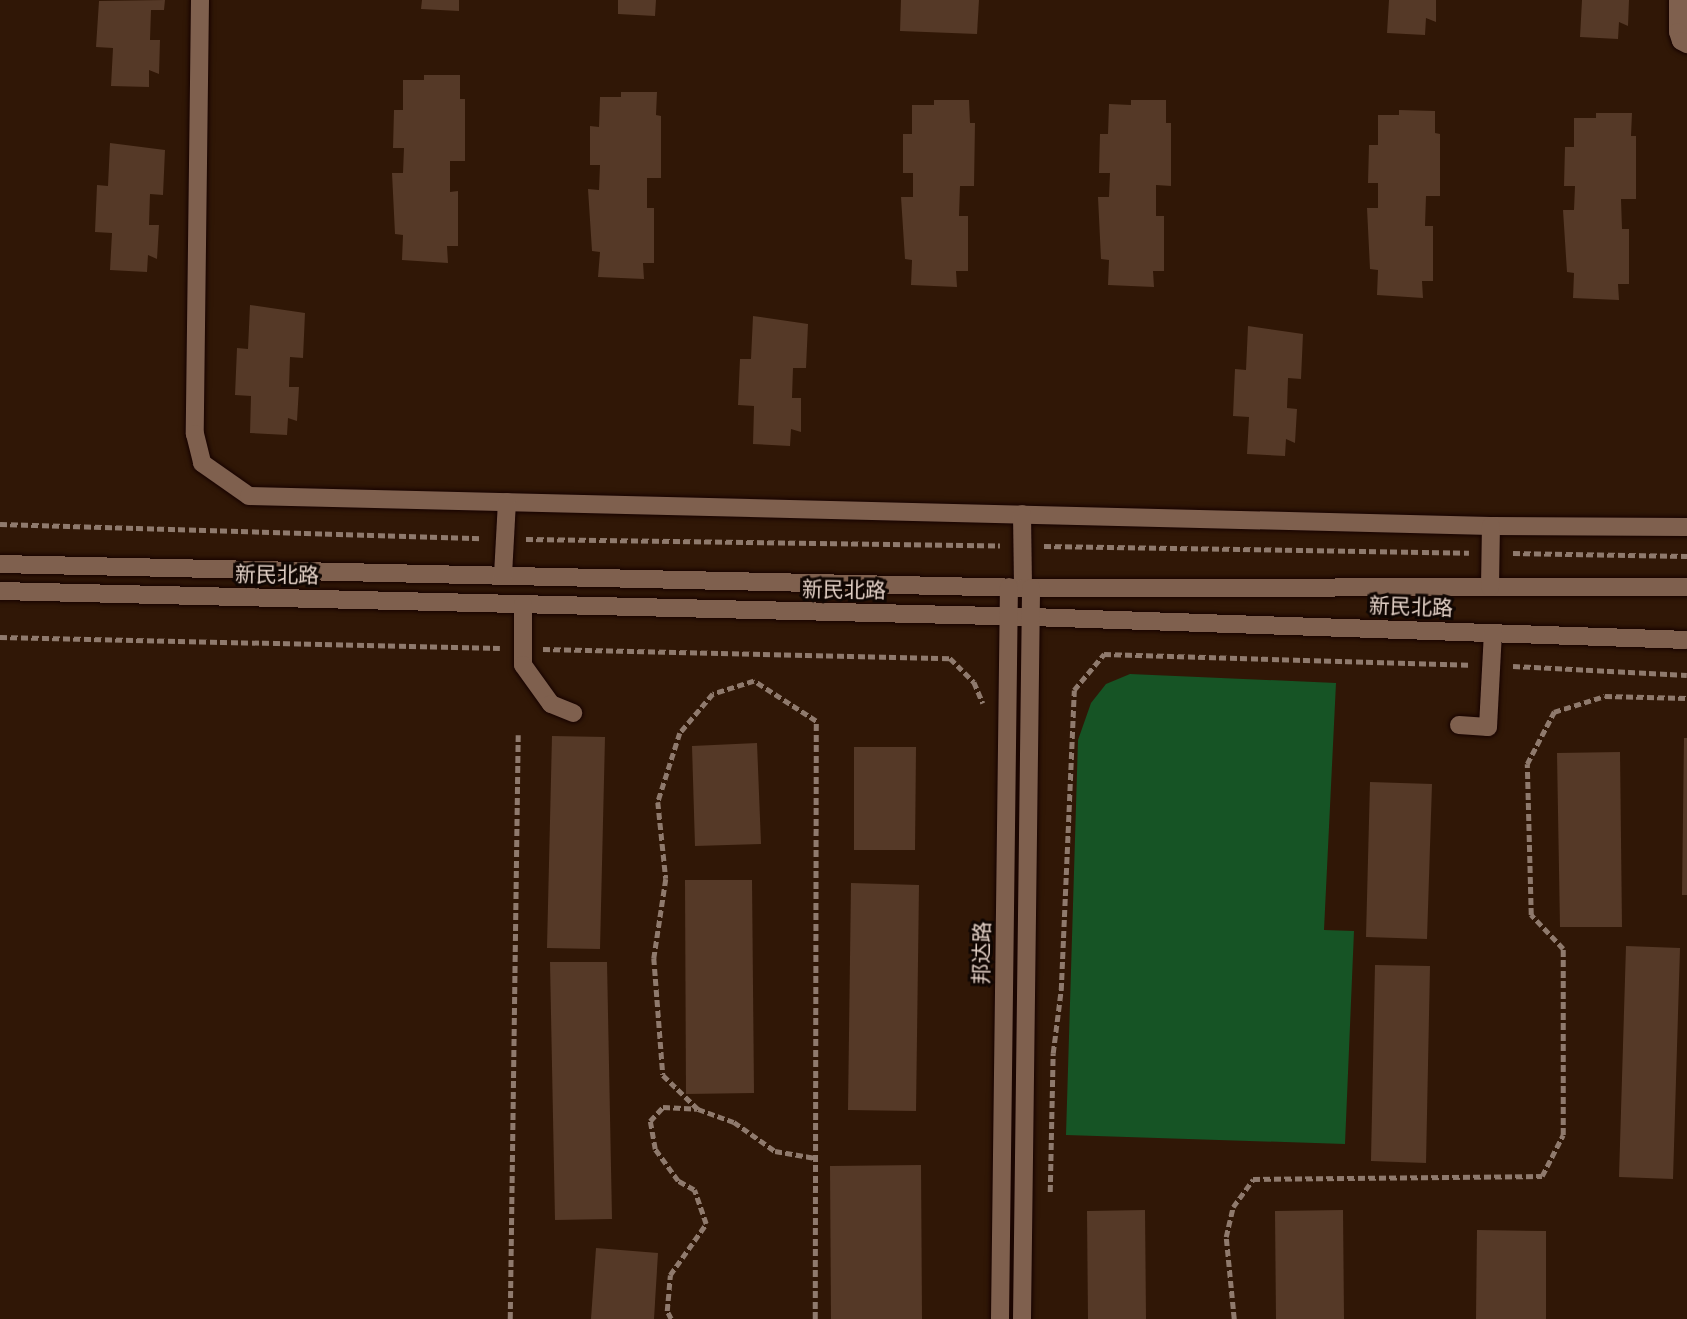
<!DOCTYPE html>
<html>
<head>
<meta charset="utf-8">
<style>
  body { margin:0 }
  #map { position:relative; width:1687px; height:1319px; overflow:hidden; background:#301706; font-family:Poppins,"Noto Sans SC",sans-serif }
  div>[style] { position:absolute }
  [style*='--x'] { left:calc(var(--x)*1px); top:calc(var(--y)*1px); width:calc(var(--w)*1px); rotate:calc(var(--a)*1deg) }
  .green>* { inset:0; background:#165425 }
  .building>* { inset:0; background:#553927 }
  .path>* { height:4.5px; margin-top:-2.25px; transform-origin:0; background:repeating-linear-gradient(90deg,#8f7a6d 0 7px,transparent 0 10.5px) }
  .roads { filter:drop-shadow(0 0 2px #160200) drop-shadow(0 0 2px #160200) }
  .minor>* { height:18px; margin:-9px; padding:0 9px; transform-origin:9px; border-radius:9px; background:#7f604e }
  span { translate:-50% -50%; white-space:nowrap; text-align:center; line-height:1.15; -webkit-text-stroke:6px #100602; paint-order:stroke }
  .street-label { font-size:21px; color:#e1cfc5 }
</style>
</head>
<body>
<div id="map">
  <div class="green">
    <div style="clip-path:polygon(1130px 674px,1336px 683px,1324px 930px,1354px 931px,1345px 1144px,1066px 1135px,1078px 740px,1091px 703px,1106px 684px)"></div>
  </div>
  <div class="building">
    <div style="clip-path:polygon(165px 0,164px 10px,151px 10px,150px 40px,160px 40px,159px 74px,149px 70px,149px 87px,111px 86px,113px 48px,96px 47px,99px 1px)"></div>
    <div style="clip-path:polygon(422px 0,459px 0,459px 11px,421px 9px)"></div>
    <div style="clip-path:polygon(618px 0,656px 0,655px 16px,618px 14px)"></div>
    <div style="clip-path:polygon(901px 0,979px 0,977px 34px,900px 31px)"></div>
    <div style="clip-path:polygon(1389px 0,1436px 0,1436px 22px,1426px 18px,1425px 35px,1387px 33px)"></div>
    <div style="clip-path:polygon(1582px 0,1629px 0,1628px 26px,1619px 22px,1618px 39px,1580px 37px)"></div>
    <div style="clip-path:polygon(424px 75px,460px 75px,460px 99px,465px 99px,465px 161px,450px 161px,450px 192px,458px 191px,458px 246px,447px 246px,448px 263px,402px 260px,403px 235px,395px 234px,392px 173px,403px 173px,404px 148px,393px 148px,394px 110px,403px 110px,403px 80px,424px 80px)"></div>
    <div style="clip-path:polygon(621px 92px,657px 92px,656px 115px,661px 116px,661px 178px,647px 178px,647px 208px,654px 208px,654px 263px,643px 263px,644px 279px,598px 277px,600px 252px,592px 251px,588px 189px,599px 190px,600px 165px,590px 165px,590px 126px,599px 127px,600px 97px,621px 97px)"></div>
    <div style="clip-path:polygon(934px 100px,969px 100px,970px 123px,975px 123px,974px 186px,960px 186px,959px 216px,968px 216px,968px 271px,956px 271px,957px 287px,911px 285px,912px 260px,905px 259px,901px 197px,913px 197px,913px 173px,903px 173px,903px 134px,912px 134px,912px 105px,934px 105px)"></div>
    <div style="clip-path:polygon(1131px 100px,1166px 100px,1166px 123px,1171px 123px,1171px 186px,1156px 185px,1156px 216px,1164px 216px,1164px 271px,1153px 271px,1154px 287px,1108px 285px,1109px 260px,1101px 259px,1098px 197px,1109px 197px,1110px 173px,1099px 173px,1100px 134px,1108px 134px,1109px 104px,1131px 105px)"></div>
    <div style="clip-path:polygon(1399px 110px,1435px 111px,1435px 133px,1440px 134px,1440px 196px,1426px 196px,1425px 226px,1433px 226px,1433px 281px,1422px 281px,1423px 298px,1377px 295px,1378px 270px,1370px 269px,1367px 208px,1378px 208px,1378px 183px,1368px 183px,1369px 145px,1378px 145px,1378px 115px,1399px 115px)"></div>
    <div style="clip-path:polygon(1596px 113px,1632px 113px,1631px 136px,1636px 136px,1636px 199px,1621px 199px,1622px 229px,1629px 229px,1629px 284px,1618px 284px,1619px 300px,1573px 298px,1574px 273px,1567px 272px,1563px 210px,1574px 210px,1575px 186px,1564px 186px,1565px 147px,1574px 147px,1574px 118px,1596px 118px)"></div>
    <div style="clip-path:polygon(110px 143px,165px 150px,163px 195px,150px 194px,149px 225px,159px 225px,157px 259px,148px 255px,147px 272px,110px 270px,112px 233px,95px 232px,97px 185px,108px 186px)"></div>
    <div style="clip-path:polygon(250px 305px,305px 313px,303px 358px,290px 357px,289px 387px,299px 387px,297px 421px,288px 418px,287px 435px,250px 433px,251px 396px,235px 395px,237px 348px,248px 349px)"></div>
    <div style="clip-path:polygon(753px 316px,808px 324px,806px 368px,793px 368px,792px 398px,801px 398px,801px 432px,791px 429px,790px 446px,753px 444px,754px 406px,738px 405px,740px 359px,751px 359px)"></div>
    <div style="clip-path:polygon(1248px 326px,1303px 334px,1301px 379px,1288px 378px,1287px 408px,1297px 409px,1295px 443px,1286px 439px,1285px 456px,1247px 454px,1249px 417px,1233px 416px,1235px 369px,1246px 370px)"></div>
    <div style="clip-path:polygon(552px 736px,605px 737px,600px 949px,547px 948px)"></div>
    <div style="clip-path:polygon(1684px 738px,1687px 738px,1687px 895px,1682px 895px)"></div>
    <div style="clip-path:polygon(757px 743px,761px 844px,695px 846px,692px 746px)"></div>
    <div style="clip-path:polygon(854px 747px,916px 747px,915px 850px,854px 850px)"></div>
    <div style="clip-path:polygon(1620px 752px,1622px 927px,1560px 927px,1557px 753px)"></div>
    <div style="clip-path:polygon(1370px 782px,1432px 784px,1427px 939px,1366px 937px)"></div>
    <div style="clip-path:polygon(685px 880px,752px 880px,754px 1093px,686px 1094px)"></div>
    <div style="clip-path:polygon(851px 883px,919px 885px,916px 1111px,848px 1110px)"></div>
    <div style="clip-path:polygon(1626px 946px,1680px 948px,1673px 1179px,1619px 1177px)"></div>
    <div style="clip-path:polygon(550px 962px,607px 962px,612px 1219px,555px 1220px)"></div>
    <div style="clip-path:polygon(1375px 965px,1430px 966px,1426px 1163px,1371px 1161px)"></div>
    <div style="clip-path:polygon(921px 1165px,922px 1319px,831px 1319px,830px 1166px)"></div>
    <div style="clip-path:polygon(1145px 1210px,1146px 1319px,1088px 1319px,1087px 1211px)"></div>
    <div style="clip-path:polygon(1343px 1210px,1344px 1319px,1276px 1319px,1275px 1211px)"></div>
    <div style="clip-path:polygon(1477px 1230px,1546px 1231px,1546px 1319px,1476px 1319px)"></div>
    <div style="clip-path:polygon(596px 1248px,658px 1253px,654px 1319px,591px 1319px)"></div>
  </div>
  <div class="path">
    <div style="--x:0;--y:524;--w:482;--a:1.7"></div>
    <div style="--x:526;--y:539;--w:474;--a:0.8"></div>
    <div style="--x:1044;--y:546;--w:425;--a:0.9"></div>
    <div style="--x:1513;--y:553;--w:174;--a:1"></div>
    <div style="--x:0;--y:637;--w:500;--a:1.26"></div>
    <div style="--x:543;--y:649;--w:407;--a:1.3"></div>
    <div style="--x:950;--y:658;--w:34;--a:45"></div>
    <div style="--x:974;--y:682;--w:23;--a:67"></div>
    <div style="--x:1513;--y:666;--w:174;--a:3"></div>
    <div style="--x:1050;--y:1192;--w:139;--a:-88.8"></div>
    <div style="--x:1053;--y:1053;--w:64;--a:-82.8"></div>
    <div style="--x:1061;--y:990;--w:300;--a:-87.5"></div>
    <div style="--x:1074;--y:690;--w:47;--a:-50.2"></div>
    <div style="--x:1104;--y:654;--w:365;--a:1.7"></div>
    <div style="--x:510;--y:1319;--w:584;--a:-89.22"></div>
    <div style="--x:671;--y:1319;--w:9;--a:-117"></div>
    <div style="--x:667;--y:1311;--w:36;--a:-85"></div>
    <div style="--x:670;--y:1275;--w:62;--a:-54.8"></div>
    <div style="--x:706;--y:1224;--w:36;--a:-109"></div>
    <div style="--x:694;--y:1190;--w:18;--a:-151"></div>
    <div style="--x:678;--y:1181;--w:39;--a:-126"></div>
    <div style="--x:655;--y:1149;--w:28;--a:-100"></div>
    <div style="--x:650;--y:1121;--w:19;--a:-47"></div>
    <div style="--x:663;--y:1107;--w:34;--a:3"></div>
    <div style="--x:815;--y:1319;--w:598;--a:-89.9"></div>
    <div style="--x:816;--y:721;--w:74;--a:-147.2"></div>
    <div style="--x:754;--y:681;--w:43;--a:162.4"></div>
    <div style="--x:713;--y:694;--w:51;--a:130.2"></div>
    <div style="--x:680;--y:733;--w:72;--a:107.7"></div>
    <div style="--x:658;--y:802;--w:77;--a:84.1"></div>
    <div style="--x:666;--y:879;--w:80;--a:98.6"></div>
    <div style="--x:654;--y:958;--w:117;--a:85.6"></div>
    <div style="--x:663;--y:1075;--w:49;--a:44.2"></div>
    <div style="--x:698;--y:1109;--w:38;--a:20"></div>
    <div style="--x:734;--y:1122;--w:50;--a:35.3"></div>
    <div style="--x:775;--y:1151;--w:41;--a:9.9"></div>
    <div style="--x:1234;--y:1319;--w:82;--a:-95.6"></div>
    <div style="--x:1226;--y:1237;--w:31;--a:-77"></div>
    <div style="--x:1233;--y:1207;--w:34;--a:-54"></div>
    <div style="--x:1253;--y:1179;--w:289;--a:-0.6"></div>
    <div style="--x:1542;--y:1176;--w:46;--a:-62.9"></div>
    <div style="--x:1563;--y:1135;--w:186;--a:-90"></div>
    <div style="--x:1563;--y:949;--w:47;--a:-133.3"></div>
    <div style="--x:1531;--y:915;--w:151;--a:-91.5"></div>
    <div style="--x:1527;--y:764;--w:59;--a:-62.6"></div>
    <div style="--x:1554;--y:712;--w:53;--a:-17.4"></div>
    <div style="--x:1605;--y:696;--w:82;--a:1.4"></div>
  </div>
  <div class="roads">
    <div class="minor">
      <div style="--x:200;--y:0;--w:434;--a:90.7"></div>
      <div style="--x:195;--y:434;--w:30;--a:76"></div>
      <div style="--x:202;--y:463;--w:57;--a:35.1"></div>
      <div style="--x:249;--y:496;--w:1242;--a:1.38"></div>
      <div style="--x:1491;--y:526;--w:196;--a:0.3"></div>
      <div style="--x:1678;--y:0;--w:32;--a:90"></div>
      <div style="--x:1678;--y:32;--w:9;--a:72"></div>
      <div style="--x:1681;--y:41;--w:7;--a:27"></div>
      <div style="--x:1022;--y:514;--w:74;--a:89.2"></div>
      <div style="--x:0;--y:564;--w:1023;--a:1.34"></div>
      <div style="--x:1023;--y:588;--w:664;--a:-0.09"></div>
      <div style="--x:503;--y:575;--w:73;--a:-86.9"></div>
      <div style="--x:1490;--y:587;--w:61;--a:-89.1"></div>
      <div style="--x:0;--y:591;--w:1032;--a:1.44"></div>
      <div style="--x:1032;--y:617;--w:655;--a:2.01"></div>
      <div style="--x:523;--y:604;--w:61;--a:90"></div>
      <div style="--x:523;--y:665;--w:48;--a:54.3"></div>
      <div style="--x:551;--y:704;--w:24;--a:22"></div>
      <div style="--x:1459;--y:725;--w:29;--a:4"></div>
      <div style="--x:1488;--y:727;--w:94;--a:-87"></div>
      <div style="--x:1000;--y:1319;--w:732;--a:-89.3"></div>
      <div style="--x:1022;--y:1319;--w:731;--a:-89.29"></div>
    </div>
  </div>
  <div class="street-label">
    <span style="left:277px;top:575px;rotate:1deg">新民北路</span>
    <span style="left:844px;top:590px;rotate:1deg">新民北路</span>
    <span style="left:1411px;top:607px;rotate:2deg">新民北路</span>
    <span style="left:982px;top:953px;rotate:-89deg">邦达路</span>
  </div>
</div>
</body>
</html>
